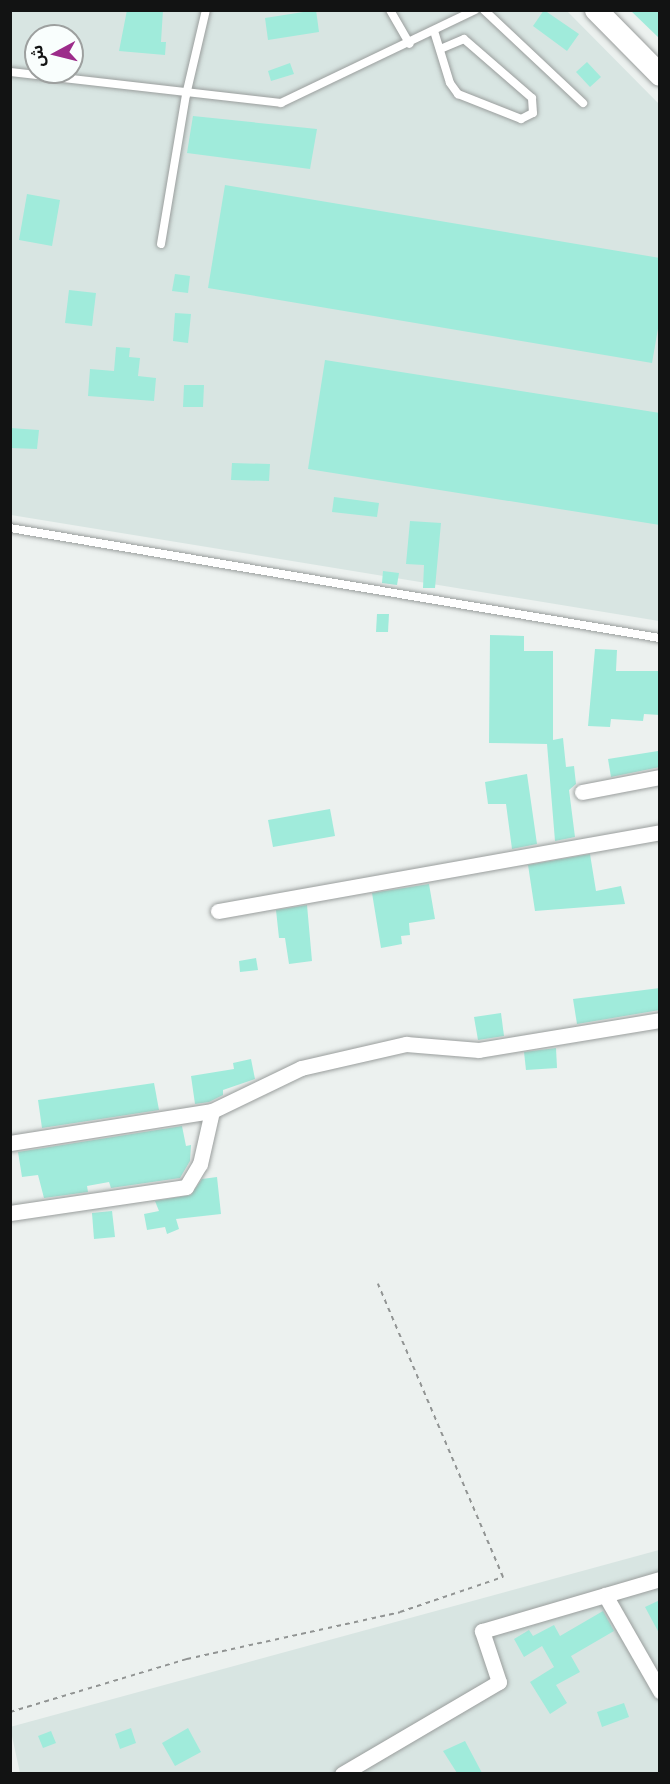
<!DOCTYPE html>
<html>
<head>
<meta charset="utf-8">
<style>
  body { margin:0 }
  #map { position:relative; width:670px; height:1784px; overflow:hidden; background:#ecf1ef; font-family:"Roboto Serif","Noto Sans Arabic",serif }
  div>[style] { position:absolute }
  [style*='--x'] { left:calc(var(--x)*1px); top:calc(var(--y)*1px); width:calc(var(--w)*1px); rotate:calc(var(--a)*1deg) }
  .built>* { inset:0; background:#d8e5e2 }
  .building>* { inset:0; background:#a0ebdb }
  .path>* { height:2px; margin-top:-1px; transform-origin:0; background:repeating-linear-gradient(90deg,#919493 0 4.5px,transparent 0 9px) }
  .roads { filter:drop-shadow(0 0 2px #9a9e9d) drop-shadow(0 0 2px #9a9e9d) }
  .lane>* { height:8px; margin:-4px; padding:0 4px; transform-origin:4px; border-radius:4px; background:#fff }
  .street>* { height:15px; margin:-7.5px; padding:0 7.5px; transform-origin:7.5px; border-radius:7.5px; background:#fff }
  .primary>* { height:22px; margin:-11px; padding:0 11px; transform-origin:11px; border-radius:11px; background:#fff }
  span { translate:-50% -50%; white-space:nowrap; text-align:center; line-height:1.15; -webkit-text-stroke:6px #f9fefd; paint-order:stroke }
  .frame { position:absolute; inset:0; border:12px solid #121313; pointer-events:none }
  .north { position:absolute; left:24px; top:24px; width:60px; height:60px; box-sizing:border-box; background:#f9fefd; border:2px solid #9da09f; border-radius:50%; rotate:263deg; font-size:16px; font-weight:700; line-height:24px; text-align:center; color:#121313 }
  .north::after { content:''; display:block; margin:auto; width:21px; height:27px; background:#9c2c8a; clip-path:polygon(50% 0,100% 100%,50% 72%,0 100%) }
</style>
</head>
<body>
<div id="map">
  <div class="built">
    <div style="clip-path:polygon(evenodd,10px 11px,567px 11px,659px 104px,659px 621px,11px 515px,10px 11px,36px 36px,72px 36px,72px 72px,36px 72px,36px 36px)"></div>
    <div style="clip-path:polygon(659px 1550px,659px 1773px,20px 1773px,10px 1727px)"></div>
  </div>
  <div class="building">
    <div style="clip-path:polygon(127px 10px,163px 10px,161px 42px,166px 42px,165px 55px,119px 51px)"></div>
    <div style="clip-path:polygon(316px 10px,319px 32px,268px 40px,265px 18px)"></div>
    <div style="clip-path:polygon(544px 10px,579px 34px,567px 51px,533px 26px)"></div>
    <div style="clip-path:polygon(630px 10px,660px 10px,660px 39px)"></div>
    <div style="clip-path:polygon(587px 62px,601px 77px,590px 87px,576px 72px)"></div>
    <div style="clip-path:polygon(290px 63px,294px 74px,271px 81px,268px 71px)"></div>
    <div style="clip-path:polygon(193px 116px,317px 129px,310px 169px,187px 153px)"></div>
    <div style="clip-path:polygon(225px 185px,660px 258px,660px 317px,652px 363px,208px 288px)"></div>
    <div style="clip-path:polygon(27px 194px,60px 200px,52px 246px,19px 240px)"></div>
    <div style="clip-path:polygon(175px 274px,190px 276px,188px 293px,172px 291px)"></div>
    <div style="clip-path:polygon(69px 290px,96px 293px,92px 326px,65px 323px)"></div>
    <div style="clip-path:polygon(175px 313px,191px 314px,188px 343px,173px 341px)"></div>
    <div style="clip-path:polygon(116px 347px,130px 348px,129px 357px,140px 358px,138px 376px,156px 378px,154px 401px,88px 396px,90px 369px,114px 371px)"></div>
    <div style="clip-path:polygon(325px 360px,660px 413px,660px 525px,308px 469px)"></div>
    <div style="clip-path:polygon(184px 385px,204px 385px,203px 407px,183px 407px)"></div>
    <div style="clip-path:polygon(10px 428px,39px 430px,37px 449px,10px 448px)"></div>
    <div style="clip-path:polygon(232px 463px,270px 464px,269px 481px,231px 480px)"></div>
    <div style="clip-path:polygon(334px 497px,379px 503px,377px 517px,332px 512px)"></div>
    <div style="clip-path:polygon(410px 521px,441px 523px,435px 588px,423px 588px,424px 565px,406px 564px)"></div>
    <div style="clip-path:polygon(383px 571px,399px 573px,397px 585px,382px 583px)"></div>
    <div style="clip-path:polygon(377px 614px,389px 614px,388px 632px,376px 632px)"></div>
    <div style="clip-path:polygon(490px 635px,524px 636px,524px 651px,553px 651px,553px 740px,563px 738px,566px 767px,574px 766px,576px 784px,569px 790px,575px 837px,555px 841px,547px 744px,489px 743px)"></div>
    <div style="clip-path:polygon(595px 649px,617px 650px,616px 671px,660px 671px,660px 715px,644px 714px,643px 721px,611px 719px,610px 727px,588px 726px)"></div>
    <div style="clip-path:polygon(658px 751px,660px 767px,611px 777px,608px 759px)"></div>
    <div style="clip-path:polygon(527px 774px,537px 844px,512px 849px,506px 804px,488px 804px,485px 782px)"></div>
    <div style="clip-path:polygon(330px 809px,335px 836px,273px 847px,268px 820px)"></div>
    <div style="clip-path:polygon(590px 854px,596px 891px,621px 886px,625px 904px,535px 911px,528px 865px)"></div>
    <div style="clip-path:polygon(429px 884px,435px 919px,409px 923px,410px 935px,401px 936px,402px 944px,381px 948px,372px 893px)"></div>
    <div style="clip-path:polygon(307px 905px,312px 961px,289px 964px,285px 938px,279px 938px,276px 910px)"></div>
    <div style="clip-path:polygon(256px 958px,258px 970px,240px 972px,239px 961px)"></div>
    <div style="clip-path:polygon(660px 988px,660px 1010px,577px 1024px,573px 999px)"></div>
    <div style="clip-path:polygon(501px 1013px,504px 1036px,478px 1040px,474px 1017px)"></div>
    <div style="clip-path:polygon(556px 1048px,557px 1068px,526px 1070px,524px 1052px)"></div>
    <div style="clip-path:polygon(251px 1059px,255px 1079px,223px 1090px,223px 1095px,209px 1102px,195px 1104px,191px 1076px,234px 1069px,233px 1063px)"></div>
    <div style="clip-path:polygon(154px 1083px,159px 1110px,42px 1128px,38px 1100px)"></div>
    <div style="clip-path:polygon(182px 1126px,186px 1146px,191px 1145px,190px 1161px,180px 1178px,111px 1188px,109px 1182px,87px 1186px,88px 1192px,44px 1198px,38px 1175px,22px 1177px,18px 1152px)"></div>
    <div style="clip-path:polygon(217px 1177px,221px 1214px,176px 1219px,179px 1229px,167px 1234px,165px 1227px,147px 1230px,144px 1214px,159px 1211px,155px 1201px,191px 1195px,202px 1179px)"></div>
    <div style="clip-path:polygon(112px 1211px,115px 1237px,94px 1239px,92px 1213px)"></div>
    <div style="clip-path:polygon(660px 1600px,660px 1635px,645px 1607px)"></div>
    <div style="clip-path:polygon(603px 1611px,614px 1631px,571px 1656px,580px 1672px,556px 1685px,567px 1703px,550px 1714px,530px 1682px,554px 1667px,542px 1646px,524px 1657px,514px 1639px,529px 1630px,533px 1636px,554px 1625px,560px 1636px)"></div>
    <div style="clip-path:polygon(624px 1703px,629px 1717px,602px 1727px,597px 1712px)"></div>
    <div style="clip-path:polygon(131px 1728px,136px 1743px,120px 1749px,115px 1734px)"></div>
    <div style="clip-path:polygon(188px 1728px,201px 1752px,175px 1766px,162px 1743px)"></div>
    <div style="clip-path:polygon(51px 1731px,56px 1743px,43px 1748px,38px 1736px)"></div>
    <div style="clip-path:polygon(465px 1741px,482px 1773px,457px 1773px,443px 1751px)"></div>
  </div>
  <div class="path">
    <div style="--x:10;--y:1712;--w:185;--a:-16.7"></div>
    <div style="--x:187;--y:1659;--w:218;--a:-12.4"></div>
    <div style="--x:400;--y:1612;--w:109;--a:-18.8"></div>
    <div style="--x:503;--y:1577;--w:319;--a:-113.1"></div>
  </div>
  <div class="roads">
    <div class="lane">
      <div style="--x:390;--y:10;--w:39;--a:60"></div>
      <div style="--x:484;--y:10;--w:136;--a:43.2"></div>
      <div style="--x:434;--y:31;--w:54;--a:72.9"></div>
      <div style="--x:450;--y:83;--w:14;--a:54"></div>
      <div style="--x:458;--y:94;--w:68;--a:21.6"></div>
      <div style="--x:521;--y:119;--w:13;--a:-27"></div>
      <div style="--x:533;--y:113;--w:15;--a:-94"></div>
      <div style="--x:532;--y:98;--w:90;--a:-139.1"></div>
      <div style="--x:464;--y:39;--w:26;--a:157"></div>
      <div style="--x:10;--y:72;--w:273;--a:6.5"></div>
      <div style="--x:281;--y:103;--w:215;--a:-25.6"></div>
      <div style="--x:161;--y:244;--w:151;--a:-80.5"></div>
      <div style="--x:186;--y:95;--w:87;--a:-76.8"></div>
      <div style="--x:10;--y:528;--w:659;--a:9.61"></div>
    </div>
    <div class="street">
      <div style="--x:582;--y:792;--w:79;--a:-10.9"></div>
      <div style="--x:218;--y:911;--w:449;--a:-10.1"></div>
      <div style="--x:10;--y:1143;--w:205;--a:-9"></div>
      <div style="--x:212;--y:1111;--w:99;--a:-25.8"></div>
      <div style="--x:301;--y:1068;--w:108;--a:-12.9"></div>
      <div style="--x:406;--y:1044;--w:73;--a:4.7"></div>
      <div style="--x:479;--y:1050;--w:183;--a:-9.4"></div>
      <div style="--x:10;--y:1213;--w:178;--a:-8.4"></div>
      <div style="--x:186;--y:1187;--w:27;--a:-59"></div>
      <div style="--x:200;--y:1164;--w:54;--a:-77.2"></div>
      <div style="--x:605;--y:1595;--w:111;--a:60.2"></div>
      <div style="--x:342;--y:1774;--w:182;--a:-30.4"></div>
      <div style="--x:499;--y:1682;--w:54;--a:-108.4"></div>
      <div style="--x:482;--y:1631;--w:185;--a:-16.3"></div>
    </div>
    <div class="primary">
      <div style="--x:596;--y:10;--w:91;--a:45.4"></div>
    </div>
  </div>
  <div class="frame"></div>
  <div class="north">ش</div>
</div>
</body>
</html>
